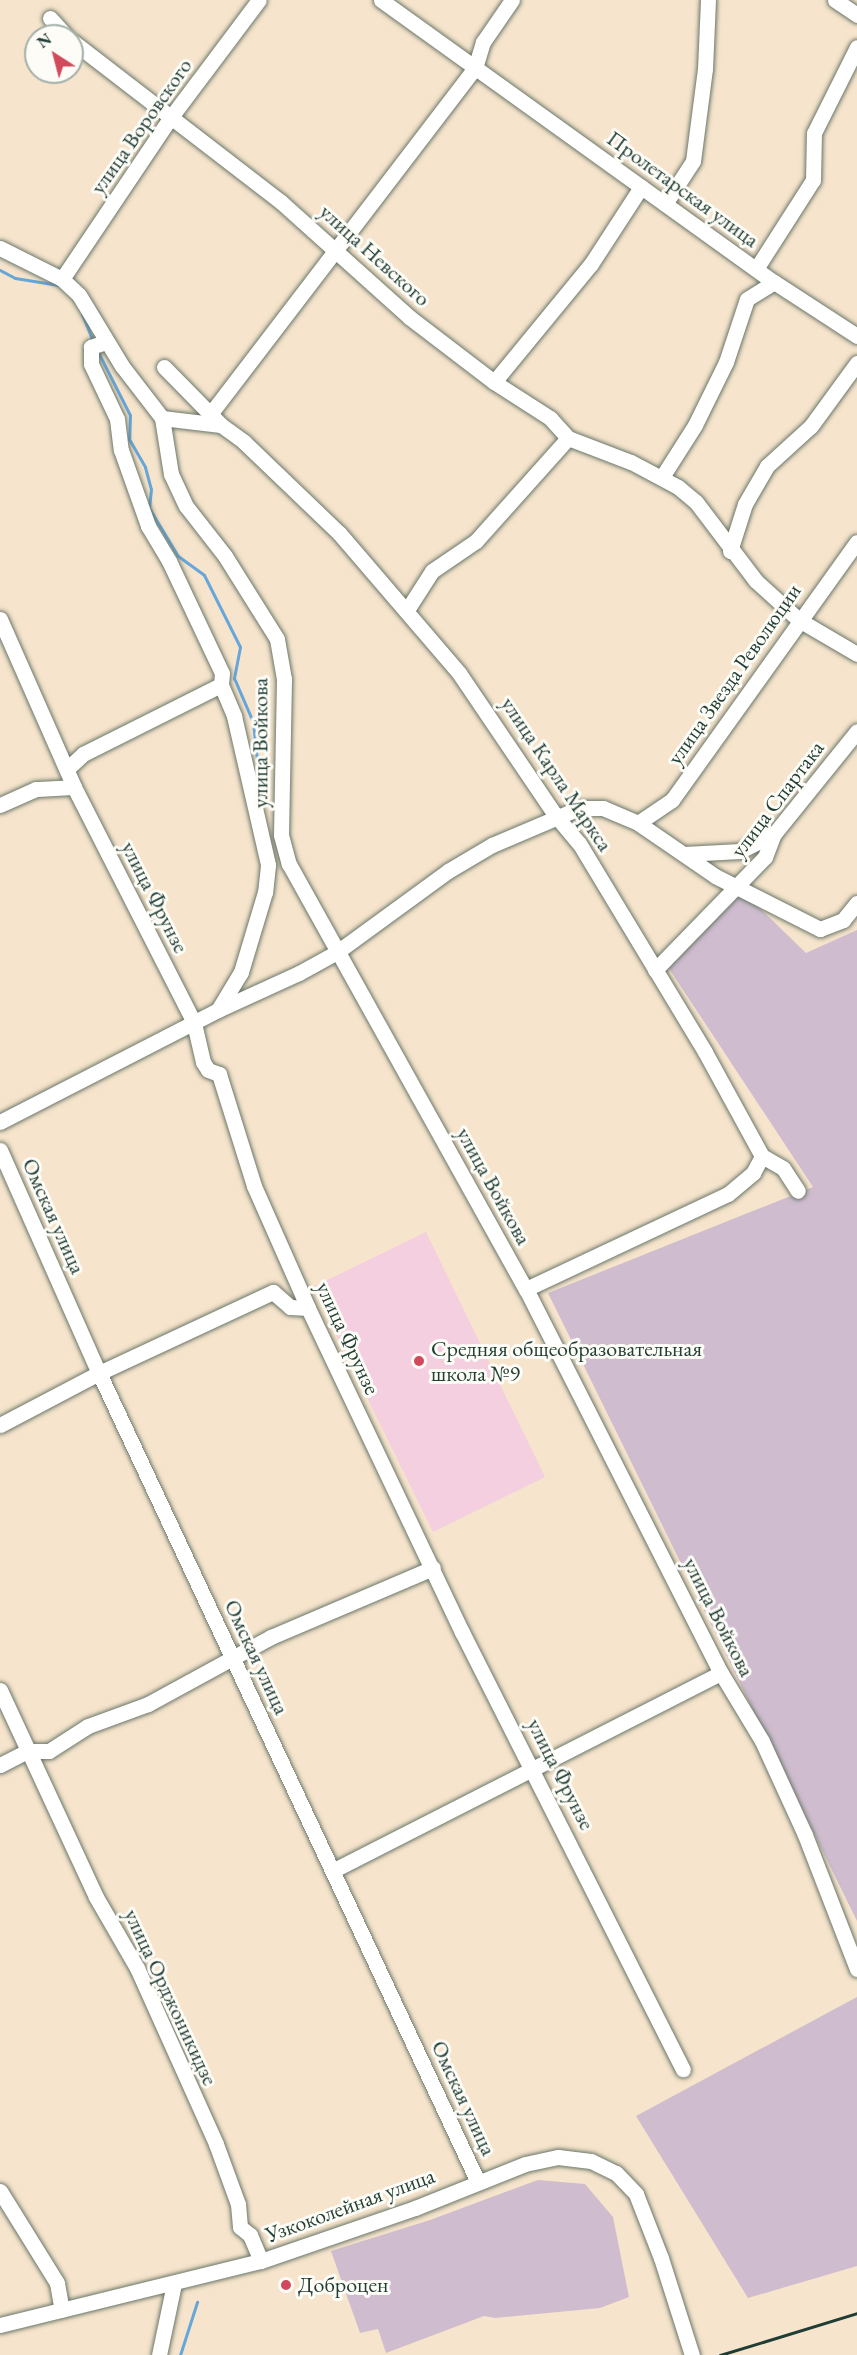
<!DOCTYPE html>
<html>
<head>
<meta charset="utf-8">
<style>
  body { margin:0 }
  #map { position:relative; width:857px; height:2355px; overflow:hidden; background:#f6e4cc; font-family:"EB Garamond",serif }
  div>[style] { position:absolute }
  [style*='--x'] { left:calc(var(--x)*1px); top:calc(var(--y)*1px); width:calc(var(--w)*1px); rotate:calc(var(--a)*1deg) }
  .built>* { inset:0; background:#f3cfe0 }
  .industrial>* { inset:0; background:#cfbdcf }
  .stream>* { height:3px; margin:-1.5px; padding:0 1.5px; transform-origin:1.5px; border-radius:1.5px; background:#66a6d9 }
  .roads { filter:drop-shadow(0 0 2px #6a7769) drop-shadow(0 0 2px #6a7769) }
  .minor>* { height:15px; margin:-7.5px; padding:0 7.5px; transform-origin:7.5px; border-radius:7.5px; background:#fff }
  .rail>* { height:3px; margin:-1.5px; padding:0 1.5px; transform-origin:1.5px; border-radius:1.5px; background:#1f3d34 }
  .dots>* { width:16px; height:16px; translate:-50% -50%; box-sizing:border-box; border:3px solid #fdfcf7; border-radius:50% }
  span { translate:-50% -50%; white-space:nowrap; text-align:center; line-height:1.15; -webkit-text-stroke:6px #fdfcf7; paint-order:stroke }
  .street-label { font-size:22px; color:#1f3d34 }
  .poi-label { font-size:22px; color:#1f3d34 }
  .left { translate:0 -50%; text-align:left }
  .north { position:absolute; left:24px; top:24px; width:60px; height:60px; box-sizing:border-box; background:#fdfcf7; border:2px solid #a4b0a9; border-radius:50%; rotate:324deg; font-size:16px; font-weight:700; line-height:24px; text-align:center; color:#1f3d34 }
  .north::after { content:''; display:block; margin:auto; width:21px; height:27px; background:#d1495b; clip-path:polygon(50% 0,100% 100%,50% 72%,0 100%) }
</style>
</head>
<body>
<div id="map">
  <div class="built">
    <div style="clip-path:polygon(426px 1232px,545px 1477px,433px 1532px,313px 1287px)"></div>
  </div>
  <div class="industrial">
    <div style="clip-path:polygon(741px 890px,806px 953px,857px 930px,857px 1921px,548px 1293px,813px 1187px,668px 967px)"></div>
    <div style="clip-path:polygon(857px 1997px,857px 2266px,748px 2298px,636px 2116px)"></div>
    <div style="clip-path:polygon(538px 2180px,585px 2184px,613px 2217px,629px 2297px,600px 2308px,495px 2318px,484px 2316px,386px 2353px,378px 2329px,360px 2333px,331px 2251px,430px 2220px)"></div>
  </div>
  <div class="stream">
    <div style="--x:0;--y:270;--w:17;--a:28"></div>
    <div style="--x:15;--y:278;--w:44;--a:9.2"></div>
    <div style="--x:82;--y:314;--w:29;--a:68"></div>
    <div style="--x:97;--y:350;--w:73;--a:63.1"></div>
    <div style="--x:130;--y:415;--w:24;--a:92"></div>
    <div style="--x:129;--y:439;--w:32;--a:60"></div>
    <div style="--x:145;--y:467;--w:23;--a:75"></div>
    <div style="--x:151;--y:489;--w:19;--a:96"></div>
    <div style="--x:149;--y:508;--w:56;--a:58.9"></div>
    <div style="--x:178;--y:556;--w:32;--a:36"></div>
    <div style="--x:204;--y:575;--w:80;--a:63.4"></div>
    <div style="--x:240;--y:647;--w:32;--a:101"></div>
    <div style="--x:234;--y:678;--w:48;--a:66.6"></div>
    <div style="--x:253;--y:722;--w:85;--a:84"></div>
    <div style="--x:180;--y:2355;--w:56;--a:-72.2"></div>
  </div>
  <div class="roads">
    <div class="minor">
      <div style="--x:381;--y:0;--w:484;--a:35.7"></div>
      <div style="--x:774;--y:282;--w:99;--a:33"></div>
      <div style="--x:835;--y:0;--w:27;--a:34"></div>
      <div style="--x:50;--y:18;--w:24;--a:48"></div>
      <div style="--x:72;--y:41;--w:264;--a:37.6"></div>
      <div style="--x:281;--y:202;--w:172;--a:41.9"></div>
      <div style="--x:409;--y:317;--w:107;--a:37.4"></div>
      <div style="--x:494;--y:382;--w:67;--a:32.7"></div>
      <div style="--x:550;--y:418;--w:27;--a:48"></div>
      <div style="--x:568;--y:438;--w:67;--a:20.9"></div>
      <div style="--x:631;--y:462;--w:53;--a:28"></div>
      <div style="--x:678;--y:487;--w:23;--a:40"></div>
      <div style="--x:696;--y:502;--w:99;--a:52.8"></div>
      <div style="--x:756;--y:581;--w:58;--a:42.2"></div>
      <div style="--x:799;--y:620;--w:67;--a:30.4"></div>
      <div style="--x:665;--y:204;--w:51;--a:-56.9"></div>
      <div style="--x:693;--y:161;--w:93;--a:-82.6"></div>
      <div style="--x:705;--y:69;--w:69;--a:-87.5"></div>
      <div style="--x:0;--y:248;--w:69;--a:26.6"></div>
      <div style="--x:62;--y:279;--w:23;--a:43"></div>
      <div style="--x:79;--y:295;--w:83;--a:58.8"></div>
      <div style="--x:122;--y:366;--w:66;--a:52.4"></div>
      <div style="--x:162;--y:418;--w:59;--a:6.8"></div>
      <div style="--x:756;--y:269;--w:106;--a:-57.4"></div>
      <div style="--x:813;--y:180;--w:47;--a:-88.8"></div>
      <div style="--x:814;--y:133;--w:96;--a:-63.4"></div>
      <div style="--x:62;--y:279;--w:195;--a:-56.1"></div>
      <div style="--x:171;--y:117;--w:146;--a:-53.1"></div>
      <div style="--x:106;--y:342;--w:16;--a:162"></div>
      <div style="--x:91;--y:347;--w:17;--a:90"></div>
      <div style="--x:91;--y:364;--w:61;--a:64.7"></div>
      <div style="--x:117;--y:419;--w:31;--a:83"></div>
      <div style="--x:121;--y:450;--w:81;--a:70.4"></div>
      <div style="--x:148;--y:526;--w:41;--a:59"></div>
      <div style="--x:169;--y:561;--w:124;--a:64.7"></div>
      <div style="--x:222;--y:673;--w:12;--a:95"></div>
      <div style="--x:221;--y:685;--w:34;--a:67"></div>
      <div style="--x:234;--y:716;--w:153;--a:77.1"></div>
      <div style="--x:268;--y:865;--w:27;--a:96"></div>
      <div style="--x:265;--y:892;--w:84;--a:106.7"></div>
      <div style="--x:241;--y:972;--w:44;--a:121.2"></div>
      <div style="--x:164;--y:367;--w:81;--a:45.5"></div>
      <div style="--x:221;--y:425;--w:29;--a:36"></div>
      <div style="--x:244;--y:442;--w:132;--a:43.8"></div>
      <div style="--x:339;--y:533;--w:184;--a:49.4"></div>
      <div style="--x:459;--y:673;--w:173;--a:55.9"></div>
      <div style="--x:556;--y:816;--w:35;--a:50"></div>
      <div style="--x:579;--y:843;--w:244;--a:58.9"></div>
      <div style="--x:705;--y:1052;--w:119;--a:61.3"></div>
      <div style="--x:762;--y:1156;--w:24;--a:30"></div>
      <div style="--x:783;--y:1168;--w:27;--a:57"></div>
      <div style="--x:494;--y:382;--w:153;--a:-50.6"></div>
      <div style="--x:591;--y:264;--w:92;--a:-57"></div>
      <div style="--x:211;--y:413;--w:434;--a:-52.6"></div>
      <div style="--x:475;--y:68;--w:27;--a:-73"></div>
      <div style="--x:483;--y:42;--w:51;--a:-55.4"></div>
      <div style="--x:162;--y:418;--w:57;--a:80.9"></div>
      <div style="--x:171;--y:474;--w:35;--a:65"></div>
      <div style="--x:186;--y:506;--w:63;--a:52"></div>
      <div style="--x:225;--y:556;--w:98;--a:57.9"></div>
      <div style="--x:277;--y:639;--w:41;--a:80.1"></div>
      <div style="--x:284;--y:679;--w:156;--a:91.1"></div>
      <div style="--x:281;--y:835;--w:30;--a:75"></div>
      <div style="--x:289;--y:864;--w:487;--a:60.9"></div>
      <div style="--x:526;--y:1289;--w:431;--a:63.1"></div>
      <div style="--x:721;--y:1673;--w:79;--a:58.9"></div>
      <div style="--x:762;--y:1741;--w:103;--a:65.4"></div>
      <div style="--x:805;--y:1835;--w:144;--a:68.8"></div>
      <div style="--x:662;--y:477;--w:62;--a:-57.6"></div>
      <div style="--x:695;--y:425;--w:70;--a:-63.8"></div>
      <div style="--x:726;--y:362;--w:66;--a:-71.6"></div>
      <div style="--x:747;--y:299;--w:32;--a:-32"></div>
      <div style="--x:730;--y:551;--w:49;--a:-72.3"></div>
      <div style="--x:745;--y:504;--w:44;--a:-59.9"></div>
      <div style="--x:767;--y:466;--w:59;--a:-42.3"></div>
      <div style="--x:811;--y:426;--w:78;--a:-53.9"></div>
      <div style="--x:407;--y:610;--w:46;--a:-57.3"></div>
      <div style="--x:432;--y:571;--w:53;--a:-34.3"></div>
      <div style="--x:476;--y:541;--w:138;--a:-48.2"></div>
      <div style="--x:0;--y:619;--w:184;--a:66.2"></div>
      <div style="--x:74;--y:787;--w:265;--a:63"></div>
      <div style="--x:194;--y:1023;--w:40;--a:77"></div>
      <div style="--x:203;--y:1062;--w:9;--a:58"></div>
      <div style="--x:208;--y:1070;--w:12;--a:20"></div>
      <div style="--x:219;--y:1074;--w:117;--a:72.6"></div>
      <div style="--x:254;--y:1186;--w:133;--a:66.1"></div>
      <div style="--x:308;--y:1308;--w:359;--a:64.6"></div>
      <div style="--x:462;--y:1632;--w:490;--a:63.2"></div>
      <div style="--x:67;--y:769;--w:22;--a:-43"></div>
      <div style="--x:83;--y:754;--w:154;--a:-26.6"></div>
      <div style="--x:0;--y:805;--w:39;--a:-24"></div>
      <div style="--x:36;--y:789;--w:38;--a:-3"></div>
      <div style="--x:638;--y:823;--w:41;--a:-34.1"></div>
      <div style="--x:672;--y:800;--w:317;--a:-54.4"></div>
      <div style="--x:684;--y:854;--w:56;--a:-3.1"></div>
      <div style="--x:740;--y:851;--w:38;--a:-27"></div>
      <div style="--x:655;--y:970;--w:158;--a:-45.8"></div>
      <div style="--x:765;--y:857;--w:25;--a:-69"></div>
      <div style="--x:774;--y:834;--w:132;--a:-51.1"></div>
      <div style="--x:0;--y:1122;--w:245;--a:-27.2"></div>
      <div style="--x:218;--y:1010;--w:89;--a:-24.6"></div>
      <div style="--x:299;--y:973;--w:43;--a:-28.9"></div>
      <div style="--x:337;--y:952;--w:137;--a:-36.1"></div>
      <div style="--x:448;--y:871;--w:51;--a:-30.6"></div>
      <div style="--x:492;--y:845;--w:95;--a:-23"></div>
      <div style="--x:579;--y:808;--w:24;--a:0"></div>
      <div style="--x:603;--y:808;--w:38;--a:23"></div>
      <div style="--x:638;--y:823;--w:93;--a:34.5"></div>
      <div style="--x:715;--y:876;--w:118;--a:26.8"></div>
      <div style="--x:820;--y:929;--w:25;--a:-21"></div>
      <div style="--x:843;--y:920;--w:22;--a:-51"></div>
      <div style="--x:0;--y:1150;--w:244;--a:66.1"></div>
      <div style="--x:99;--y:1373;--w:893;--a:64.9"></div>
      <div style="--x:526;--y:1289;--w:223;--a:-25.2"></div>
      <div style="--x:728;--y:1194;--w:33;--a:-40"></div>
      <div style="--x:753;--y:1173;--w:19;--a:-62"></div>
      <div style="--x:0;--y:1425;--w:112;--a:-27.7"></div>
      <div style="--x:99;--y:1373;--w:192;--a:-25"></div>
      <div style="--x:273;--y:1292;--w:23;--a:41"></div>
      <div style="--x:290;--y:1307;--w:18;--a:3"></div>
      <div style="--x:0;--y:1690;--w:228;--a:65.1"></div>
      <div style="--x:96;--y:1897;--w:82;--a:60"></div>
      <div style="--x:137;--y:1968;--w:193;--a:65.8"></div>
      <div style="--x:216;--y:2144;--w:64;--a:69.9"></div>
      <div style="--x:238;--y:2204;--w:23;--a:85"></div>
      <div style="--x:240;--y:2227;--w:13;--a:39"></div>
      <div style="--x:250;--y:2235;--w:28;--a:67"></div>
      <div style="--x:0;--y:1765;--w:31;--a:-27"></div>
      <div style="--x:28;--y:1751;--w:21;--a:0"></div>
      <div style="--x:49;--y:1751;--w:46;--a:-32.7"></div>
      <div style="--x:88;--y:1726;--w:64;--a:-20.1"></div>
      <div style="--x:148;--y:1704;--w:140;--a:-28.6"></div>
      <div style="--x:271;--y:1637;--w:176;--a:-23.1"></div>
      <div style="--x:334;--y:1870;--w:434;--a:-27"></div>
      <div style="--x:0;--y:2191;--w:108;--a:58.2"></div>
      <div style="--x:57;--y:2283;--w:27;--a:80"></div>
      <div style="--x:0;--y:2325;--w:269;--a:-13.8"></div>
      <div style="--x:261;--y:2261;--w:163;--a:-19"></div>
      <div style="--x:415;--y:2208;--w:118;--a:-21.8"></div>
      <div style="--x:525;--y:2164;--w:34;--a:-12"></div>
      <div style="--x:558;--y:2157;--w:33;--a:7"></div>
      <div style="--x:591;--y:2161;--w:28;--a:26"></div>
      <div style="--x:616;--y:2173;--w:29;--a:46"></div>
      <div style="--x:636;--y:2194;--w:69;--a:68.7"></div>
      <div style="--x:661;--y:2258;--w:102;--a:72.3"></div>
      <div style="--x:159;--y:2355;--w:73;--a:-78.1"></div>
    </div>
  </div>
  <div class="rail">
    <div style="--x:720;--y:2355;--w:143;--a:-17"></div>
  </div>
  <div class="dots">
    <div style="left:419px;top:1361px;background:#d1495b"></div>
    <div style="left:286px;top:2285px;background:#d1495b"></div>
  </div>
  <div class="street-label">
    <span style="left:141px;top:126px;rotate:-55deg">улица Воровского</span>
    <span style="left:683px;top:189px;rotate:36deg">Пролетарская улица</span>
    <span style="left:375px;top:255px;rotate:42deg">улица Невского</span>
    <span style="left:734px;top:674px;rotate:-55deg">улица Звезда Революции</span>
    <span style="left:260px;top:743px;rotate:-90deg">улица Войкова</span>
    <span style="left:557px;top:774px;rotate:56deg">улица Карла Маркса</span>
    <span style="left:777px;top:799px;rotate:-53deg">улица Спартака</span>
    <span style="left:155px;top:897px;rotate:63deg">улица Фрунзе</span>
    <span style="left:494px;top:1186px;rotate:61deg">улица Войкова</span>
    <span style="left:54px;top:1216px;rotate:66deg">Омская улица</span>
    <span style="left:348px;top:1338px;rotate:65deg">улица Фрунзе</span>
    <span style="left:719px;top:1617px;rotate:63deg">улица Войкова</span>
    <span style="left:257px;top:1657px;rotate:65deg">Омская улица</span>
    <span style="left:561px;top:1774px;rotate:63deg">улица Фрунзе</span>
    <span style="left:171px;top:1997px;rotate:65deg">улица Орджоникидзе</span>
    <span style="left:464px;top:2098px;rotate:65deg">Омская улица</span>
    <span style="left:350px;top:2205px;rotate:-20deg">Узкоколейная улица</span>
  </div>
  <div class="poi-label">
    <span class="left" style="left:431px;top:1361px">Средняя общеобразовательная<br>школа №9</span>
    <span class="left" style="left:298px;top:2285px">Доброцен</span>
  </div>
  <div class="north">N</div>
</div>
</body>
</html>
